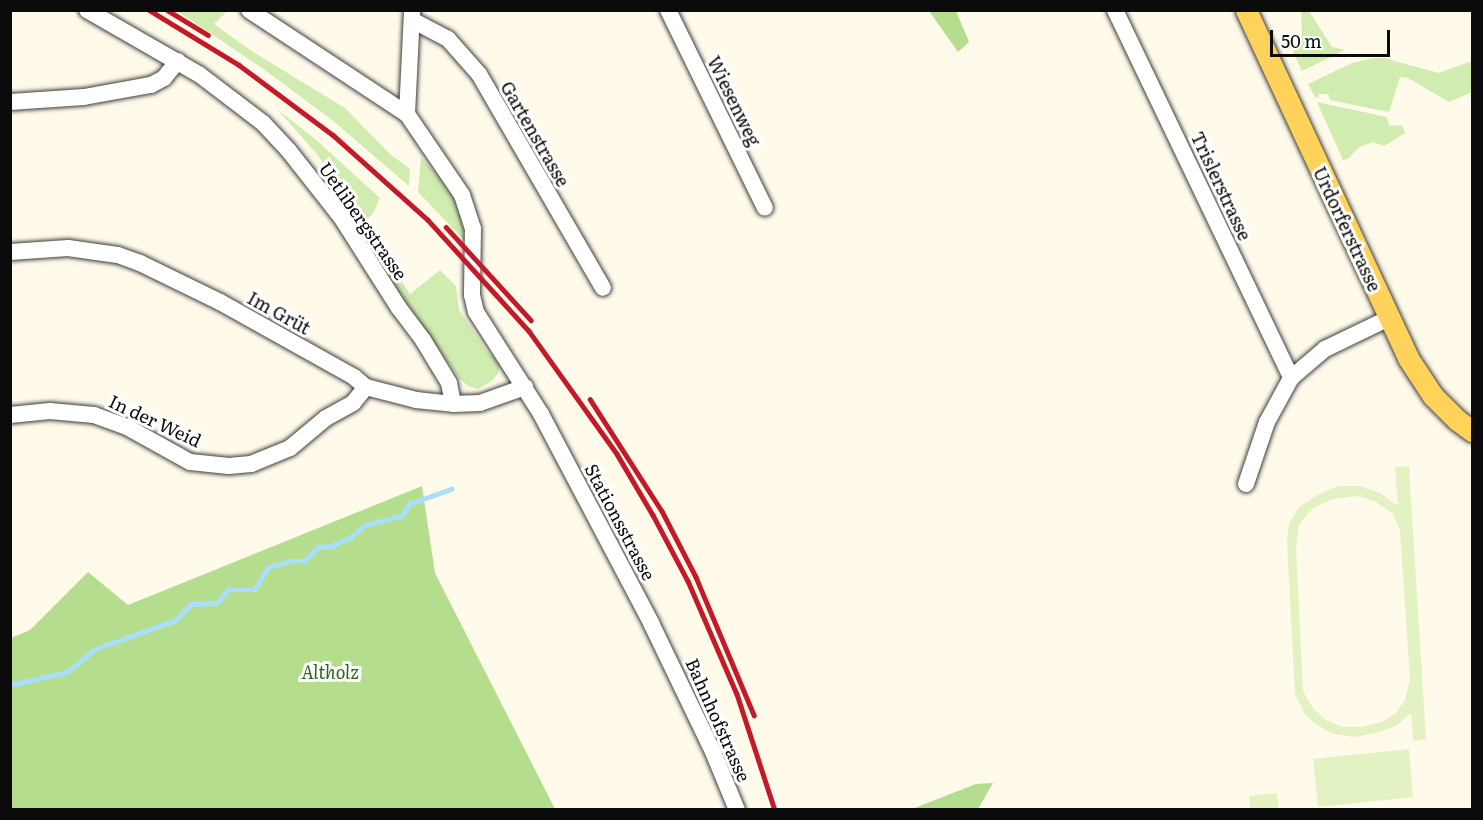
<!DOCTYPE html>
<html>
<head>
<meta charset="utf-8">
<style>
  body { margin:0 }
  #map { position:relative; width:1483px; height:820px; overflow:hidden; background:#fffae9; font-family:Literata,serif }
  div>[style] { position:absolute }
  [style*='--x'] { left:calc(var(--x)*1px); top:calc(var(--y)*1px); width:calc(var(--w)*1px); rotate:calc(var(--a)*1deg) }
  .green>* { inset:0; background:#d1ecb0 }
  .forest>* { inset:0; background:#b4de8e }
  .pitch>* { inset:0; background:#e3f2c2 }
  .stream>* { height:4.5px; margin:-2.25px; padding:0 2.25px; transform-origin:2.25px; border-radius:2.25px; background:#a9dffb }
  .roads { filter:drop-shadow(0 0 2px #3e3e3e) drop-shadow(0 0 2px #3e3e3e) }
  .minor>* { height:16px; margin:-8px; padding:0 8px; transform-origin:8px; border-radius:8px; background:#fff }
  .major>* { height:21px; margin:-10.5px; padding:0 10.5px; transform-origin:10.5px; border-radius:10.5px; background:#ffd259 }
  .rail>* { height:4.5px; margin:-2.25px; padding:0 2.25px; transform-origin:2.25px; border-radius:2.25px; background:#c41927 }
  span { translate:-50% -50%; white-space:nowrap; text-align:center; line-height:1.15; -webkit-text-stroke:6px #fff; paint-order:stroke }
  .street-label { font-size:18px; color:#0b0b0b }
  .park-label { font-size:18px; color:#2a6617; font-style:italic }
  .frame { position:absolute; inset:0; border:12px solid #0b0b0b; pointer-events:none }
  .scale { position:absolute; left:1270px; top:30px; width:120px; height:27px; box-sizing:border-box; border:3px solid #0b0b0b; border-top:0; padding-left:8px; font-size:18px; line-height:21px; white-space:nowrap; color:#0b0b0b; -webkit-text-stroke:4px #fff; paint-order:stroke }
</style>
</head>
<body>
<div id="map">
  <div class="green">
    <div style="clip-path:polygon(177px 11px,227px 11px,214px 24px,253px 52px,345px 108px,391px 155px,410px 169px,409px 186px,332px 120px,262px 68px)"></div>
    <div style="clip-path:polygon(1301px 11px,1309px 11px,1332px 47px,1345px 50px,1302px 71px,1293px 52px,1299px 44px,1302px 34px)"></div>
    <div style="clip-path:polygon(1373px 58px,1384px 58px,1439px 73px,1472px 61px,1472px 92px,1449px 102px,1408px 78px,1400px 77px,1389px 112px,1330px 100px,1328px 94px,1319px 94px,1318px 98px,1315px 97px,1308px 84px,1352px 63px)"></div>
    <div style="clip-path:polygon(1317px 102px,1387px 117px,1389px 126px,1402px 125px,1405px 133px,1384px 146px,1373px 142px,1359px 147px,1348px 159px,1343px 160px)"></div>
    <div style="clip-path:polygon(277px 109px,315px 139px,380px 198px,374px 212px,364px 223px,410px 294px,440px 270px,456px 286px,459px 310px,486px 350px,500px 364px,498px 373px,492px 381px,478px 389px,468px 386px,460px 379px,349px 220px,356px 208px,316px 153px)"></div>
    <div style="clip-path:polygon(421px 158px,439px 177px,462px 212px,464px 240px,418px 192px)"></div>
  </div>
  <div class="forest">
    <div style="clip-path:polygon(929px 11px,956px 11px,969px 42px,958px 52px)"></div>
    <div style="clip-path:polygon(422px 486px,435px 573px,555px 809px,11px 809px,11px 638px,30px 630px,88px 572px,128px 605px)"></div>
    <div style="clip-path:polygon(993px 783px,978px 809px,912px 809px,976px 784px)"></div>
  </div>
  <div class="pitch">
    <div style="clip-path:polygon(evenodd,1409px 466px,1426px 739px,1413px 741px,1411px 713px,1396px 726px,1376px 733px,1355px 737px,1333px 734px,1316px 725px,1305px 714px,1295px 695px,1287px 542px,1289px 524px,1299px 507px,1319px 494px,1338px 486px,1360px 486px,1380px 493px,1398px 506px,1395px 467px,1409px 466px,1358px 496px,1376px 502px,1393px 514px,1400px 531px,1410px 679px,1405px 700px,1396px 713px,1382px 722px,1361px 727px,1343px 727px,1326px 720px,1313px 708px,1303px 691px,1296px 547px,1299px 525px,1313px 508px,1333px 499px,1358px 496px)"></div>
    <div style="clip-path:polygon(1409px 749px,1413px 797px,1318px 807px,1313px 759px)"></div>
    <div style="clip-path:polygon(1277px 793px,1279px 809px,1250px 809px,1249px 796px)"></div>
  </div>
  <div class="stream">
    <div style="--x:10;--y:685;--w:58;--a:-12.8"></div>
    <div style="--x:67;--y:672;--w:36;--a:-39"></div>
    <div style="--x:95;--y:649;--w:86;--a:-19.7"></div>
    <div style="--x:176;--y:620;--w:22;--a:-47"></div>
    <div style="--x:191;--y:604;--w:26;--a:-2"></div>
    <div style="--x:217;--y:603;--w:17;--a:-50"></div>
    <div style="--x:228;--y:590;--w:26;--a:0"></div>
    <div style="--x:254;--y:590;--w:26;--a:-58"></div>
    <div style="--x:268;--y:568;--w:22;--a:-18"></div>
    <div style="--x:289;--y:561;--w:15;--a:0"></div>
    <div style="--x:304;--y:561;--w:20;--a:-45"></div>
    <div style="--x:318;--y:547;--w:13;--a:-4"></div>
    <div style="--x:331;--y:546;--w:22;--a:-24"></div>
    <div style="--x:351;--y:537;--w:18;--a:-41"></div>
    <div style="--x:365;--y:525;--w:38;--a:-14"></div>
    <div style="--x:402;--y:516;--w:14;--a:-60"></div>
    <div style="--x:409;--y:504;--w:45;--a:-19.7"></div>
  </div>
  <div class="roads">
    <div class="minor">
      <div style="--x:87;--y:10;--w:130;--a:29.9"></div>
      <div style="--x:200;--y:75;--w:79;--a:37.3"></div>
      <div style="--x:263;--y:123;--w:38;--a:47"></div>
      <div style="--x:289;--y:151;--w:84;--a:51.8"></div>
      <div style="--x:341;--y:217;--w:108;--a:57.5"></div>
      <div style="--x:399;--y:308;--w:40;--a:53"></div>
      <div style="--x:423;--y:340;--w:50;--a:58.8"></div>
      <div style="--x:449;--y:383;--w:21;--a:79"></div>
      <div style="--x:249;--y:10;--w:189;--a:33.4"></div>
      <div style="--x:407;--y:114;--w:98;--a:55.8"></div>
      <div style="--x:462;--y:195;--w:35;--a:72"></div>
      <div style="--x:473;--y:228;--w:67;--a:90.9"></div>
      <div style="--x:472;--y:295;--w:17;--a:77"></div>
      <div style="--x:476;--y:312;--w:121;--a:57.5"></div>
      <div style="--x:541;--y:414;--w:236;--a:62.2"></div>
      <div style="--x:651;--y:623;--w:143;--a:64.3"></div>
      <div style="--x:713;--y:752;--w:63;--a:67.5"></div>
      <div style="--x:668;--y:10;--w:220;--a:63.9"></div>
      <div style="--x:1115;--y:10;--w:408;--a:64.4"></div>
      <div style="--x:412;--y:20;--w:41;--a:27.8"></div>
      <div style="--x:448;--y:39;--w:47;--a:48.5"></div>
      <div style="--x:479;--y:74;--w:247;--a:59.9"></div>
      <div style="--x:10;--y:102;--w:74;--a:-3.9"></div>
      <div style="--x:84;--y:97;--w:68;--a:-10.2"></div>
      <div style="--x:151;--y:85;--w:15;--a:-28"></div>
      <div style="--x:164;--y:78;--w:22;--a:-51"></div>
      <div style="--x:407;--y:114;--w:103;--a:-87.2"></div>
      <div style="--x:10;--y:252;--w:58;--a:-3.9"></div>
      <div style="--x:68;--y:248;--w:50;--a:8"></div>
      <div style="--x:118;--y:255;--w:23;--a:20"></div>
      <div style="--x:140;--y:263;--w:89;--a:26"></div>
      <div style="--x:220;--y:302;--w:154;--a:29.2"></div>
      <div style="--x:354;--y:377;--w:16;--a:40"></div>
      <div style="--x:366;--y:387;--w:52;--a:14.6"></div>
      <div style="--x:416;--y:400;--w:37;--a:6"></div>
      <div style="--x:453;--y:404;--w:27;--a:-2"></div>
      <div style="--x:480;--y:403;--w:48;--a:-19.6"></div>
      <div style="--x:10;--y:415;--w:40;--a:-5.7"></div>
      <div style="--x:50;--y:411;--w:44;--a:5.2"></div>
      <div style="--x:94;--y:415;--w:35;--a:20"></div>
      <div style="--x:127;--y:427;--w:72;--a:29.1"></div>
      <div style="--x:190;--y:462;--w:39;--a:6"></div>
      <div style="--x:229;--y:466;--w:22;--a:-5"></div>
      <div style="--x:251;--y:464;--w:42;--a:-22.3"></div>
      <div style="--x:290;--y:448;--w:47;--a:-39.8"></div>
      <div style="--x:326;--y:418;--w:31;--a:-29"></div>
      <div style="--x:353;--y:403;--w:21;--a:-51"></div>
      <div style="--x:1246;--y:484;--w:65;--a:-71.3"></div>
      <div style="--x:1267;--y:422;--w:50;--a:-61.4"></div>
      <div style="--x:1291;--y:378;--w:45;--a:-40.5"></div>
      <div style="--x:1325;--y:349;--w:71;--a:-25.8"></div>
    </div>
    <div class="major">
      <div style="--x:1246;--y:10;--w:384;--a:65"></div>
      <div style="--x:1408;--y:358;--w:45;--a:56.7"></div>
      <div style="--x:1433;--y:396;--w:34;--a:45"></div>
      <div style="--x:1457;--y:420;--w:19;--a:36"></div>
    </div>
  </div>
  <div class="rail">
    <div style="--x:149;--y:10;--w:105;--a:31.4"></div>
    <div style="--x:239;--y:65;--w:117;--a:36.7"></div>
    <div style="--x:333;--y:135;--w:127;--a:41.8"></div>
    <div style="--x:428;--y:220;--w:150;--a:47.7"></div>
    <div style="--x:529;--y:331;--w:151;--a:54.4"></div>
    <div style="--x:617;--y:454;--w:71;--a:59.5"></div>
    <div style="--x:653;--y:515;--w:75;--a:62.1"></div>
    <div style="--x:688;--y:581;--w:123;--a:66.6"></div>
    <div style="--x:737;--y:694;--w:122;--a:71.9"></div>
    <div style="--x:167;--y:10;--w:48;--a:31.4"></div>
    <div style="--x:446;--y:227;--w:126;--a:47.6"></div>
    <div style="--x:590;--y:399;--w:133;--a:57.3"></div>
    <div style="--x:662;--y:511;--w:74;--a:62.7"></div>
    <div style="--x:696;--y:577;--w:150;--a:67.2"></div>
  </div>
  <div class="street-label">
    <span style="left:734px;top:101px;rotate:64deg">Wiesenweg</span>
    <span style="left:535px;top:134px;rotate:60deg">Gartenstrasse</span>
    <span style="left:1221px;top:186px;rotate:65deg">Trislerstrasse</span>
    <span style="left:363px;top:221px;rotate:55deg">Uetlibergstrasse</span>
    <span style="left:1347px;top:229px;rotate:65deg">Urdorferstrasse</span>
    <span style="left:279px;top:313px;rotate:29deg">Im Grüt</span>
    <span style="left:155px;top:421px;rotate:25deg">In der Weid</span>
    <span style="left:620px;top:522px;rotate:62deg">Stationsstrasse</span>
    <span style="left:718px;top:720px;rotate:66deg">Bahnhofstrasse</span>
  </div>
  <div class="park-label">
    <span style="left:330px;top:672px">Altholz</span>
  </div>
  <div class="frame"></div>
  <div class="scale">50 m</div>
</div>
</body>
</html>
